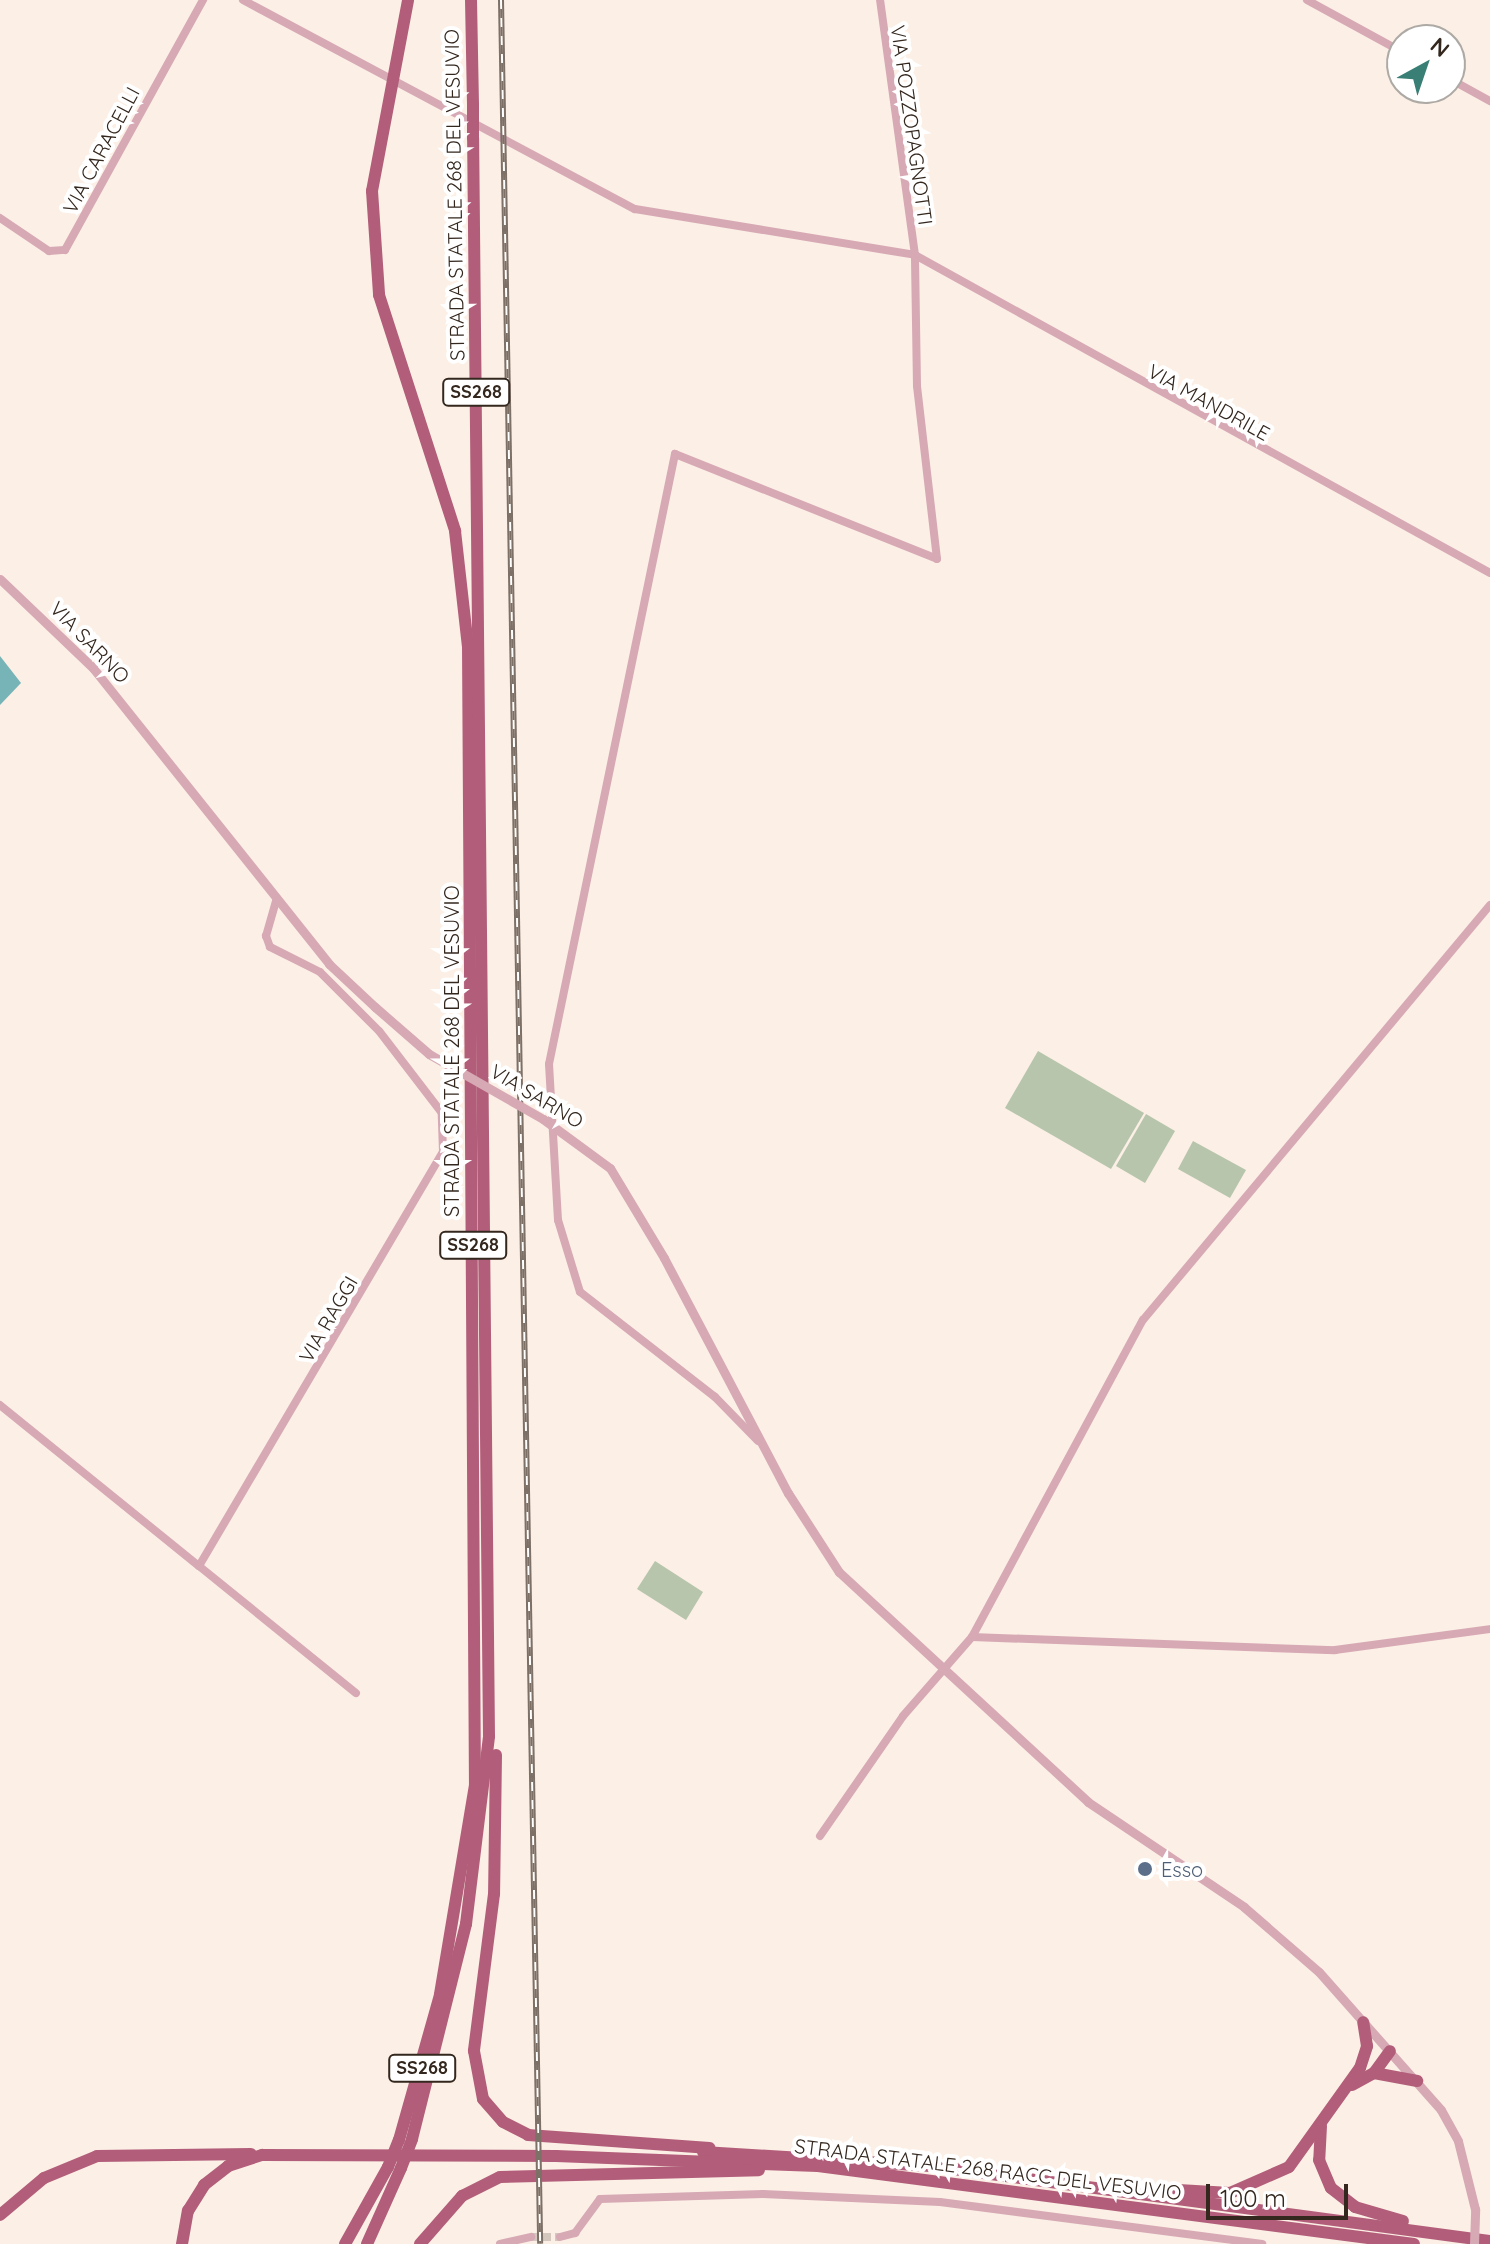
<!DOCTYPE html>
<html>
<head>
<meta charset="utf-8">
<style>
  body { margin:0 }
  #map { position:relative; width:1490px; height:2244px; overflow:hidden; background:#fcefe5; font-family:Quicksand,sans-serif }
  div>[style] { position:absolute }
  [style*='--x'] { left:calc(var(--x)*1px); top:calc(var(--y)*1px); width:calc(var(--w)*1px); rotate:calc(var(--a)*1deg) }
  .green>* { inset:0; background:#b6c5ac }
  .water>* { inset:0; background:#77b4b7 }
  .minor-tunnel>* { height:8px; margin-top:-4px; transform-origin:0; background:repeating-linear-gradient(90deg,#d4c7bd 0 8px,transparent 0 12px) }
  .minor>* { height:8px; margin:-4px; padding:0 4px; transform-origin:4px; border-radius:4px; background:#d6a9b5 }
  .tertiary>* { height:9px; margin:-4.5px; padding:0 4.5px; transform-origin:4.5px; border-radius:4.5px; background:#d6a9b5 }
  .trunk>* { height:12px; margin:-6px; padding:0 6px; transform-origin:6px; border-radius:6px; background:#b25e7a }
  .rail>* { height:6px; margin-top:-3px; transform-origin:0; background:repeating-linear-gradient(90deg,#fff 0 9px,#7d7067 0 18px); box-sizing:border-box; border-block:2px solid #7d7067 }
  .tertiary-bridge>* { height:9px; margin:-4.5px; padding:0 4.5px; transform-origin:4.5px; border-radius:4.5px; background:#d6a9b5 }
  .trunk-bridge>* { height:12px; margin:-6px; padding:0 6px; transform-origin:6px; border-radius:6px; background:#b25e7a }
  .dots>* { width:22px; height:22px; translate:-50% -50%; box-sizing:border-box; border:4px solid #fff; border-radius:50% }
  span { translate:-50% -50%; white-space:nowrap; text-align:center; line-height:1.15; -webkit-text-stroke:8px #fff; paint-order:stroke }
  .shield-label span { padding:2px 6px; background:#fff; border:2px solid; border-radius:6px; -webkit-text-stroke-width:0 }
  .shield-label { font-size:18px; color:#33271e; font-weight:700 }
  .street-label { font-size:20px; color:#33271e }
  .service-label { font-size:20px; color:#4e5e75 }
  .left { translate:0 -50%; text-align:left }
  .north { position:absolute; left:1386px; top:24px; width:80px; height:80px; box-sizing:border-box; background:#fff; border:2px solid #ada9a5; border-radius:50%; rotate:40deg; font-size:22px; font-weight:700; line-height:32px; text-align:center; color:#33271e }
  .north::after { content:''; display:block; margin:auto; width:28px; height:36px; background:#397f75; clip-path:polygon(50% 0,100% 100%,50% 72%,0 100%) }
  .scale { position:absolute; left:1206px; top:2184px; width:142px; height:36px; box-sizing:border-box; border:4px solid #33271e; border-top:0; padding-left:10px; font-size:24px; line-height:28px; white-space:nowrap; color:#33271e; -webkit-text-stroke:6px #fff; paint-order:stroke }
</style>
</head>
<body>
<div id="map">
  <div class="green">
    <div style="clip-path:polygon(1038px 1051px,1144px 1113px,1111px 1169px,1005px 1108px)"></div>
    <div style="clip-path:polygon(1146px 1114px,1175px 1131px,1145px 1183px,1116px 1166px)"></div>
    <div style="clip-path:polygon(1193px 1141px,1246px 1170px,1230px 1198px,1178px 1169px)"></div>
    <div style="clip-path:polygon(655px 1561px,703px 1592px,686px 1620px,637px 1589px)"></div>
  </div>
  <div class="water">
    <div style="clip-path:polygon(0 656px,21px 683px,0 705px)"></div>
  </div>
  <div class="minor-tunnel">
    <div style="--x:531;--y:2237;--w:29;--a:0"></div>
  </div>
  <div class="minor">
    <div style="--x:243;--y:0;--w:444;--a:28.1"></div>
    <div style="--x:635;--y:209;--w:284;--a:9.3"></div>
    <div style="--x:915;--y:255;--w:657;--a:28.94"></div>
    <div style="--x:1307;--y:0;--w:108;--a:28.7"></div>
    <div style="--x:1450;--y:79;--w:46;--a:28.8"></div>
    <div style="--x:0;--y:218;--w:59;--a:34"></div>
    <div style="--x:49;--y:251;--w:16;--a:-4"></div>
    <div style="--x:65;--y:250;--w:286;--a:-61.1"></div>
    <div style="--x:0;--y:1405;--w:256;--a:39"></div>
    <div style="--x:199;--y:1566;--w:481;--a:-59.5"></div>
    <div style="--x:443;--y:1151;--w:38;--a:-92"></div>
    <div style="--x:442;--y:1113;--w:103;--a:-127.5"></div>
    <div style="--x:379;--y:1031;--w:83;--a:-135"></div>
    <div style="--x:320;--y:972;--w:56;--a:-153.4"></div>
    <div style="--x:270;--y:947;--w:12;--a:-110"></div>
    <div style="--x:266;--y:936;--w:37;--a:-74"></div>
    <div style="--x:758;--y:1441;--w:62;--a:-134.3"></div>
    <div style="--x:715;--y:1397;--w:171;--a:-142.1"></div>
    <div style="--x:580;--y:1292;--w:75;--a:-107"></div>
    <div style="--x:558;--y:1220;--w:156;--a:-93.3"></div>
    <div style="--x:549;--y:1064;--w:623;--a:-78.33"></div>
    <div style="--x:675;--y:454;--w:282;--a:21.8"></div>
    <div style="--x:937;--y:559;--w:174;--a:-96.6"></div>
    <div style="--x:917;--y:386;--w:131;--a:-90.9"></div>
    <div style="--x:915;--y:255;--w:257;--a:-97.8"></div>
    <div style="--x:199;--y:1566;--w:202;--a:39"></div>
    <div style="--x:972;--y:1637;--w:363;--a:2.1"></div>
    <div style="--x:1335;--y:1650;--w:156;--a:-7.7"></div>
    <div style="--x:820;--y:1836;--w:146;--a:-55.3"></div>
    <div style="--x:903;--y:1716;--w:105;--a:-48.9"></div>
    <div style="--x:972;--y:1637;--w:360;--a:-61.7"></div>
    <div style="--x:1143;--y:1320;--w:541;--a:-50.1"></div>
    <div style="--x:560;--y:2237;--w:16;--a:-15"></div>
    <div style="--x:575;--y:2233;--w:42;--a:-53.7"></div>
    <div style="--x:600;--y:2199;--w:163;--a:-1.8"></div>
    <div style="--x:763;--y:2194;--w:177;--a:2.6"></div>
    <div style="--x:940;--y:2202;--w:325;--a:7.4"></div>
    <div style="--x:500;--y:2244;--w:32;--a:-13"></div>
  </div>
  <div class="tertiary">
    <div style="--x:0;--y:579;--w:129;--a:43.7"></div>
    <div style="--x:93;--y:668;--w:379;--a:51.4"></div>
    <div style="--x:329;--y:964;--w:63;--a:43.1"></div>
    <div style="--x:664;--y:1258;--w:266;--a:62.2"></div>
    <div style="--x:788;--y:1493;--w:94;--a:57.2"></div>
    <div style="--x:839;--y:1572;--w:339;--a:42.7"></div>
    <div style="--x:1088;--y:1802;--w:188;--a:33.9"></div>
    <div style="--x:1244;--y:1907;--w:99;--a:40.9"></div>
    <div style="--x:1319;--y:1972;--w:184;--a:48.5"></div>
    <div style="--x:1441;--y:2110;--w:35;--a:61"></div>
    <div style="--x:1458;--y:2141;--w:70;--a:76"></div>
  </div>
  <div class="trunk">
    <div style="--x:471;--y:0;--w:105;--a:88.9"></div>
    <div style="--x:372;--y:191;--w:104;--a:86.1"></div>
    <div style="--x:379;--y:295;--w:248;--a:72.1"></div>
    <div style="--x:455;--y:531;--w:116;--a:83.6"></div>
    <div style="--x:468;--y:646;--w:1139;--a:89.65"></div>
    <div style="--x:475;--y:1785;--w:213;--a:99.5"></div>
    <div style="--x:440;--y:1995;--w:151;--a:105.8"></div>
    <div style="--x:496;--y:1755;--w:139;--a:90.8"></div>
    <div style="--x:494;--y:1894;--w:158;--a:97.3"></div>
    <div style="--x:474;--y:2051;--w:49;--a:79.4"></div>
    <div style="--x:483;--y:2099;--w:30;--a:49"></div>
    <div style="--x:503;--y:2122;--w:28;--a:27"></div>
    <div style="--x:528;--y:2135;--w:182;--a:4.1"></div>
    <div style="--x:1374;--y:2073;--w:44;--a:10.5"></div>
    <div style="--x:1352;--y:2085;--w:25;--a:-29"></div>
    <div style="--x:1374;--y:2073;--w:27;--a:-54"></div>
    <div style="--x:1321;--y:2126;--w:34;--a:93"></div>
    <div style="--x:1319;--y:2160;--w:30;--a:67"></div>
    <div style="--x:1331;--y:2188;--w:31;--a:38"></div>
    <div style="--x:1355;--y:2207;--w:50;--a:16.3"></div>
    <div style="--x:412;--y:2139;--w:222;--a:-75.9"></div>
    <div style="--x:466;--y:1924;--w:189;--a:-83"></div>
    <div style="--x:489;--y:1736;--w:1598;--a:-90.57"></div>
    <div style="--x:703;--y:2152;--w:228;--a:3.5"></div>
    <div style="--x:931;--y:2166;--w:564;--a:7.64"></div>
    <div style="--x:1161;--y:2189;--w:69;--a:3.3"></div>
    <div style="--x:1230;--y:2193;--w:64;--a:-23.8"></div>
    <div style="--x:1289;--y:2167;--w:122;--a:-54.4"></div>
    <div style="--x:1360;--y:2068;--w:23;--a:-72"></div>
    <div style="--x:1367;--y:2046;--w:24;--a:-99"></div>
    <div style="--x:0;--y:2215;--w:57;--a:-40.1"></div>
    <div style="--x:44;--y:2178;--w:57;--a:-22.5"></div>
    <div style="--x:97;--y:2156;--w:154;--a:-0.7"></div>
    <div style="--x:182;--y:2244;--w:34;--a:-80"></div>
    <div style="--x:188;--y:2211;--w:31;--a:-58"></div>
    <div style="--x:204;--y:2185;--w:31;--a:-38"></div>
    <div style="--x:228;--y:2166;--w:36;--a:-18"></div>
    <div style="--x:262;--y:2155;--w:294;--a:0.2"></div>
    <div style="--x:556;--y:2156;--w:262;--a:2.2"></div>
    <div style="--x:818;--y:2166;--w:601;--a:7.46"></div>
    <div style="--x:345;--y:2244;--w:88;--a:-60.8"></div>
    <div style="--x:367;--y:2244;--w:83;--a:-65.9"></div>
    <div style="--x:420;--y:2244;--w:64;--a:-48.8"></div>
    <div style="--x:462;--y:2196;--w:42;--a:-26.6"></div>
    <div style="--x:500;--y:2177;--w:259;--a:-1.5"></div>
  </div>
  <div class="rail">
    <div style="--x:501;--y:0;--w:2244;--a:89"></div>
  </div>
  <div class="tertiary-bridge">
    <div style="--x:375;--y:1007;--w:72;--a:41"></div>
    <div style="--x:429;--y:1054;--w:131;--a:29.7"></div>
    <div style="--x:543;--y:1119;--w:83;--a:36.2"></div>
    <div style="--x:610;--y:1168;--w:105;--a:59"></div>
    <div style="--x:1474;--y:2244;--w:35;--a:-88"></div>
  </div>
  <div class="trunk-bridge">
    <div style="--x:473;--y:105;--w:33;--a:90"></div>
    <div style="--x:372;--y:191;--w:194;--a:-79.3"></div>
    <div style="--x:388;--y:2167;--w:29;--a:-68"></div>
    <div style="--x:401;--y:2168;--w:31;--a:-69"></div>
  </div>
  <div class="dots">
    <div style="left:1145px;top:1869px;background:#5c6f8a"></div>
  </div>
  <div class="shield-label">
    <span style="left:476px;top:392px">SS268</span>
    <span style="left:473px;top:1245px">SS268</span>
    <span style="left:422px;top:2068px">SS268</span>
  </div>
  <div class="street-label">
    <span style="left:912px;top:125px;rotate:82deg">VIA POZZOPAGNOTTI</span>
    <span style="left:101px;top:150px;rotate:-62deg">VIA CARACELLI</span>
    <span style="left:454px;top:195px;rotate:-91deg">STRADA STATALE 268 DEL VESUVIO</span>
    <span style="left:1209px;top:402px;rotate:29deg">VIA MANDRILE</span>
    <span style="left:90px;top:642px;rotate:46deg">VIA SARNO</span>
    <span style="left:451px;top:1051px;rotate:-90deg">STRADA STATALE 268 DEL VESUVIO</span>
    <span style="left:537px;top:1096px;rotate:31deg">VIA SARNO</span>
    <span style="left:328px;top:1319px;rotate:-60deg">VIA RAGGI</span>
    <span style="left:988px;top:2169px;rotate:7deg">STRADA STATALE 268 RACC DEL VESUVIO</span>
  </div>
  <div class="service-label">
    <span class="left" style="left:1161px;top:1869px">Esso</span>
  </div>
  <div class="north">N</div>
  <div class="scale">100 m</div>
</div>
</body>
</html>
